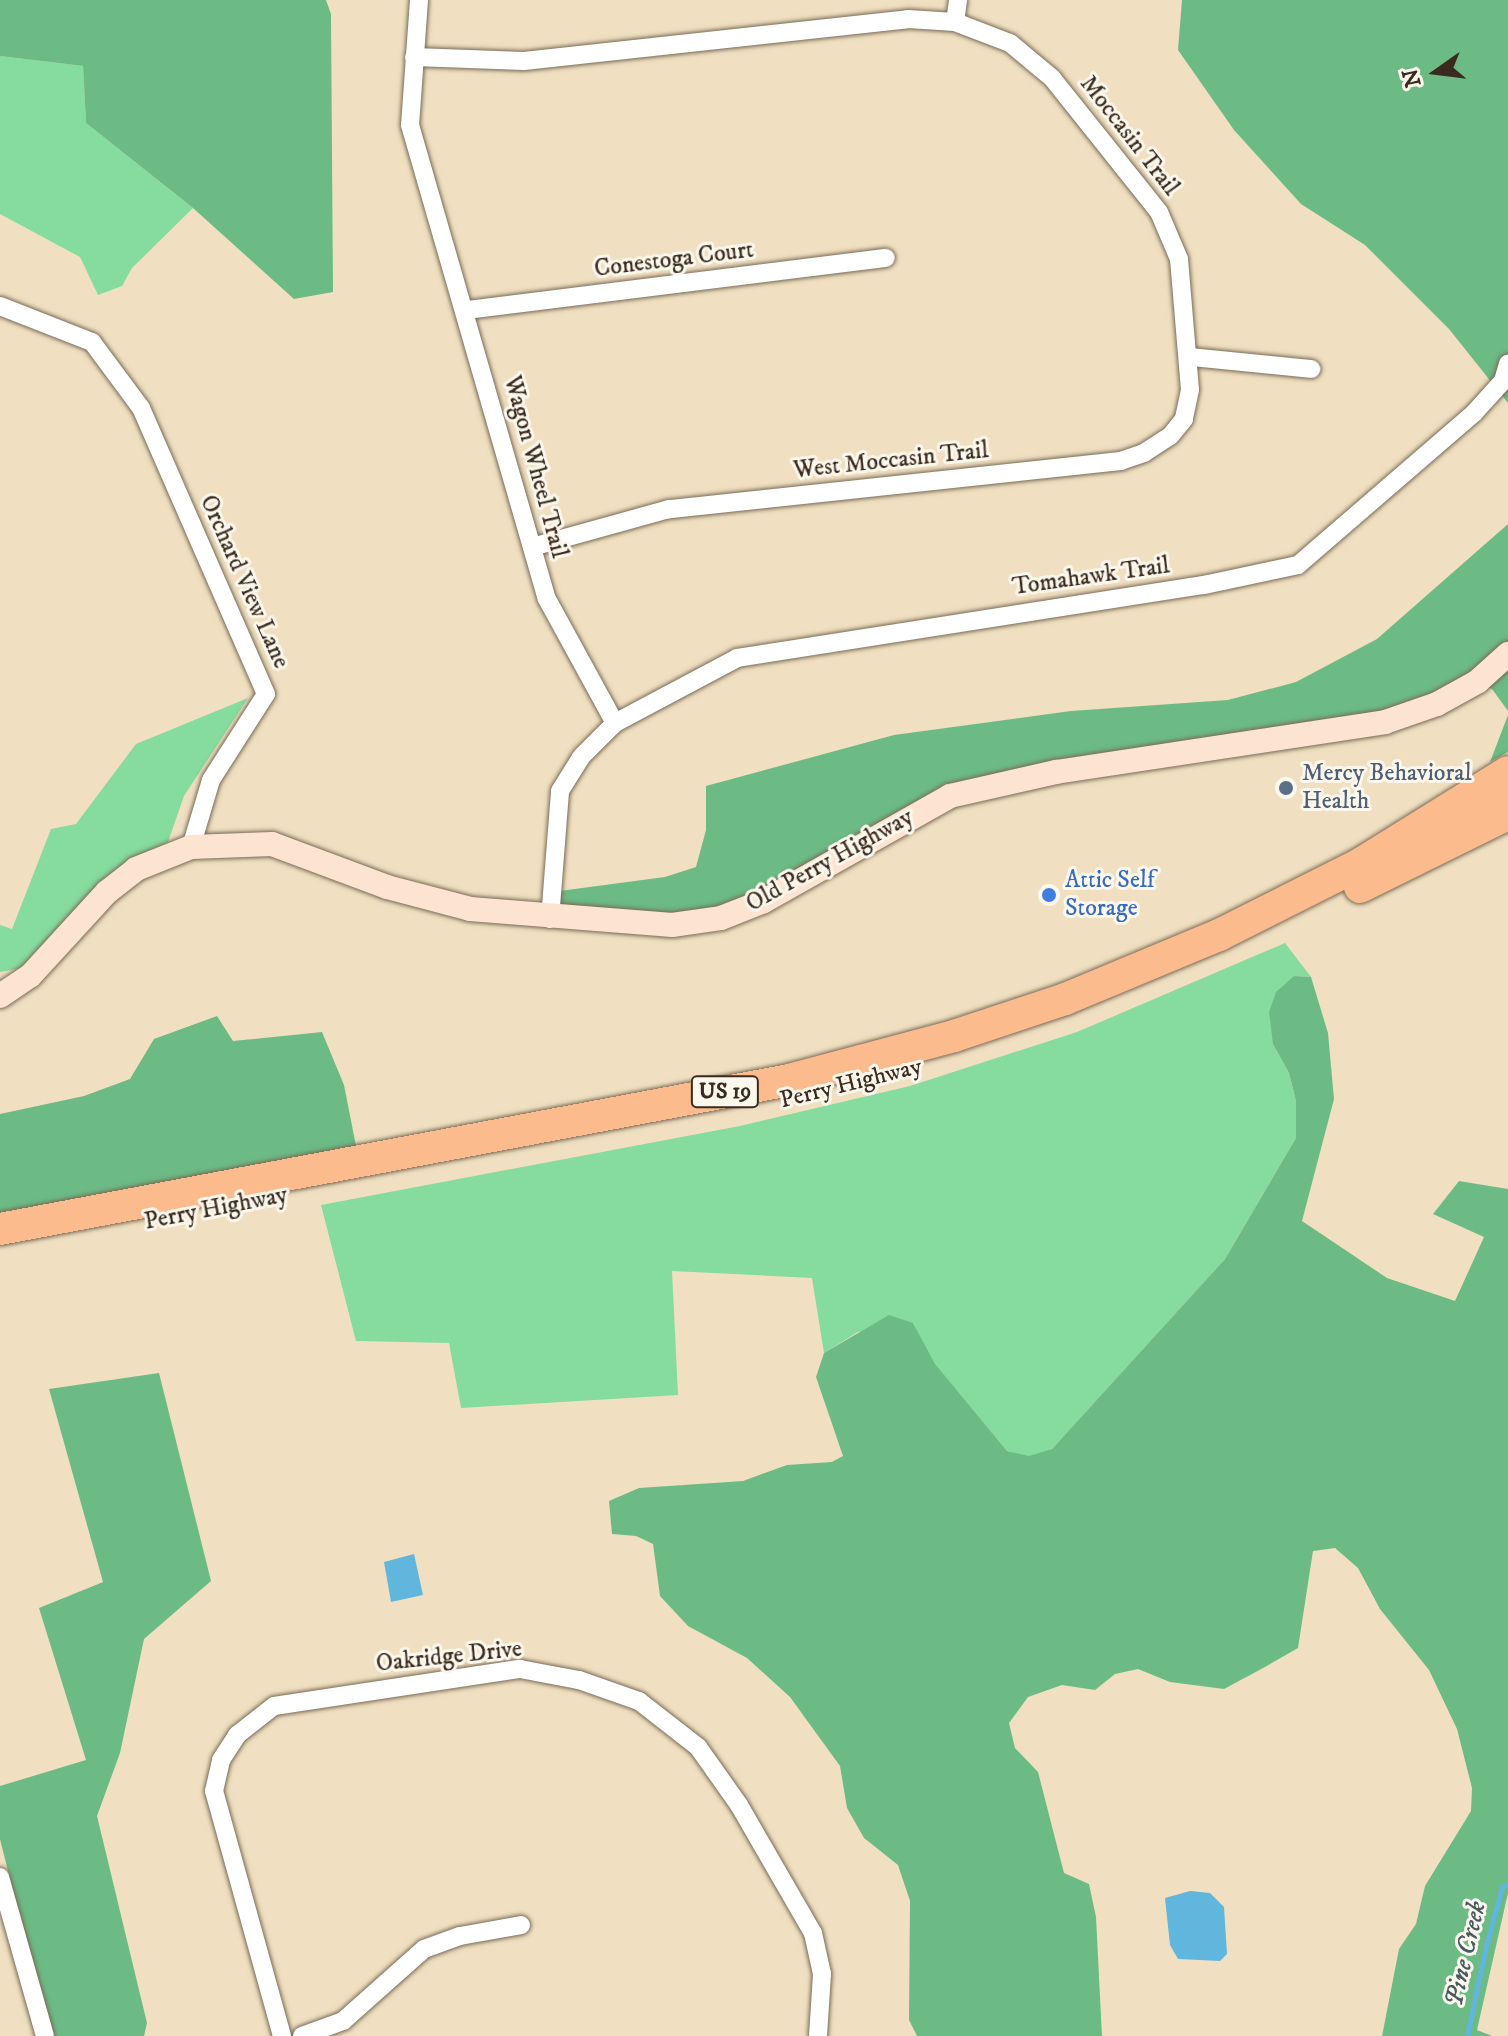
<!DOCTYPE html>
<html>
<head>
<meta charset="utf-8">
<style>
  body { margin:0 }
  #map { position:relative; width:1508px; height:2036px; overflow:hidden; background:#f0e0c1; font-family:"IM FELL DW Pica",serif }
  div>[style] { position:absolute }
  [style*='--x'] { left:calc(var(--x)*1px); top:calc(var(--y)*1px); width:calc(var(--w)*1px); rotate:calc(var(--a)*1deg) }
  .green>* { inset:0; background:#86db9e }
  .forest>* { inset:0; background:#6cbb85 }
  .water>* { inset:0; background:#61b6dd }
  .stream>* { height:5px; margin:-2.5px; padding:0 2.5px; transform-origin:2.5px; border-radius:2.5px; background:#61b6dd }
  .roads { filter:drop-shadow(0 0 2px #7a6a57) drop-shadow(0 0 2px #7a6a57) }
  .street>* { height:18px; margin:-9px; padding:0 9px; transform-origin:9px; border-radius:9px; background:#fff }
  .secondary>* { height:24px; margin:-12px; padding:0 12px; transform-origin:12px; border-radius:12px; background:#fde4d1 }
  .primary>* { height:28px; margin:-14px; padding:0 14px; transform-origin:14px; border-radius:14px; background:#fbbb8d }
  .highway>* { height:32px; margin:-16px; padding:0 16px; transform-origin:16px; border-radius:16px; background:#fbbb8d }
  .dots>* { width:22px; height:22px; translate:-50% -50%; box-sizing:border-box; border:4px solid #fbf7ec; border-radius:50% }
  span { translate:-50% -50%; white-space:nowrap; text-align:center; line-height:1.15; -webkit-text-stroke:6px #fbf7ec; paint-order:stroke }
  .shield-label span { padding:2px 6px; background:#fbf7ec; border:2px solid; border-radius:6px; -webkit-text-stroke-width:0 }
  .shield-label { font-size:22px; color:#3b2a1e; font-weight:700 }
  .street-label { font-size:24px; color:#3b2a1e }
  .service-label { font-size:24px; color:#4e5e75 }
  .left { translate:0 -50%; text-align:left }
  .shop-label { font-size:24px; color:#366cbe }
  .water-label { font-size:26px; color:#485b61; font-style:italic }
  .north { position:absolute; left:1396px; top:32px; width:80px; height:80px; -webkit-text-stroke:6px #fbf7ec; paint-order:stroke; rotate:256deg; font-size:22px; font-weight:700; line-height:32px; text-align:center; color:#3b2a1e }
  .north::after { content:''; display:block; margin:auto; width:28px; height:36px; background:#3b2a1e; clip-path:polygon(50% 0,100% 100%,50% 72%,0 100%) }
</style>
</head>
<body>
<div id="map">
  <div class="green">
    <div style="clip-path:polygon(0 56px,83px 66px,86px 123px,193px 208px,132px 268px,122px 286px,98px 295px,80px 257px,0 214px)"></div>
    <div style="clip-path:polygon(248px 698px,184px 796px,168px 842px,118px 868px,22px 968px,0 972px,0 925px,12px 929px,51px 829px,76px 824px,136px 744px)"></div>
    <div style="clip-path:polygon(1285px 943px,1311px 977px,1294px 976px,1273px 1044px,1289px 1073px,1296px 1101px,1296px 1138px,1225px 1259px,1052px 1449px,1029px 1457px,1007px 1451px,934px 1364px,913px 1323px,858px 1332px,824px 1353px,812px 1278px,672px 1271px,678px 1395px,461px 1408px,449px 1343px,356px 1341px,321px 1205px,740px 1126px,910px 1086px,1077px 1032px)"></div>
  </div>
  <div class="forest">
    <div style="clip-path:polygon(0 0,326px 0,331px 14px,333px 292px,294px 299px,193px 208px,86px 123px,83px 66px,0 56px)"></div>
    <div style="clip-path:polygon(1182px 0,1508px 0,1508px 403px,1449px 329px,1365px 245px,1301px 204px,1234px 130px,1178px 50px)"></div>
    <div style="clip-path:polygon(1508px 524px,1508px 711px,1492px 689px,1477px 682px,1437px 704px,950px 796px,721px 918px,550px 919px,552px 892px,665px 877px,696px 867px,706px 830px,706px 786px,894px 735px,1071px 711px,1228px 700px,1296px 682px,1377px 639px)"></div>
    <div style="clip-path:polygon(1508px 715px,1508px 752px,1490px 762px)"></div>
    <div style="clip-path:polygon(1294px 976px,1311px 977px,1328px 1033px,1334px 1099px,1302px 1221px,1387px 1278px,1455px 1301px,1484px 1237px,1433px 1214px,1459px 1181px,1508px 1189px,1508px 1893px,1477px 2030px,1492px 2036px,1382px 2036px,1399px 1949px,1416px 1924px,1425px 1886px,1471px 1811px,1472px 1788px,1457px 1729px,1429px 1670px,1380px 1609px,1358px 1568px,1335px 1548px,1313px 1551px,1298px 1648px,1265px 1667px,1224px 1689px,1170px 1682px,1138px 1669px,1115px 1674px,1095px 1690px,1062px 1685px,1028px 1697px,1009px 1723px,1015px 1748px,1038px 1772px,1064px 1873px,1089px 1884px,1096px 1917px,1102px 2036px,917px 2036px,909px 2020px,910px 1901px,898px 1865px,864px 1838px,847px 1808px,840px 1766px,790px 1697px,747px 1658px,688px 1626px,660px 1596px,653px 1544px,636px 1536px,612px 1534px,609px 1501px,639px 1488px,743px 1481px,787px 1465px,832px 1462px,843px 1456px,816px 1377px,824px 1353px,889px 1315px,913px 1323px,935px 1364px,1007px 1451px,1029px 1456px,1052px 1449px,1225px 1259px,1296px 1138px,1296px 1101px,1289px 1073px,1273px 1044px,1269px 1012px,1276px 992px)"></div>
    <div style="clip-path:polygon(217px 1016px,233px 1041px,322px 1032px,344px 1085px,357px 1151px,0 1218px,0 1114px,84px 1096px,130px 1079px,154px 1039px)"></div>
    <div style="clip-path:polygon(159px 1373px,211px 1581px,144px 1639px,120px 1753px,97px 1816px,147px 2023px,144px 2036px,49px 2036px,0 1839px,0 1786px,86px 1760px,39px 1608px,103px 1582px,49px 1389px)"></div>
  </div>
  <div class="water">
    <div style="clip-path:polygon(414px 1554px,423px 1595px,391px 1602px,384px 1562px)"></div>
    <div style="clip-path:polygon(1190px 1891px,1210px 1893px,1224px 1907px,1227px 1954px,1220px 1961px,1178px 1959px,1170px 1945px,1165px 1898px)"></div>
  </div>
  <div class="stream">
    <div style="--x:1467;--y:2036;--w:92;--a:-78.1"></div>
    <div style="--x:1486;--y:1946;--w:61;--a:-74.8"></div>
    <div style="--x:1502;--y:1887;--w:7;--a:-27"></div>
  </div>
  <div class="roads">
    <div class="street">
      <div style="--x:419;--y:0;--w:125;--a:94.1"></div>
      <div style="--x:410;--y:125;--w:493;--a:73.9"></div>
      <div style="--x:547;--y:599;--w:141;--a:61.3"></div>
      <div style="--x:955;--y:22;--w:22;--a:-82"></div>
      <div style="--x:414;--y:57;--w:110;--a:2.1"></div>
      <div style="--x:524;--y:61;--w:386;--a:-6.2"></div>
      <div style="--x:908;--y:19;--w:47;--a:3.7"></div>
      <div style="--x:955;--y:22;--w:59;--a:20.9"></div>
      <div style="--x:1010;--y:43;--w:55;--a:39.8"></div>
      <div style="--x:1052;--y:78;--w:171;--a:51.4"></div>
      <div style="--x:1159;--y:212;--w:51;--a:66.9"></div>
      <div style="--x:1179;--y:259;--w:131;--a:85.2"></div>
      <div style="--x:1190;--y:390;--w:30;--a:102"></div>
      <div style="--x:1184;--y:419;--w:22;--a:129"></div>
      <div style="--x:1170;--y:436;--w:31;--a:147"></div>
      <div style="--x:1144;--y:453;--w:24;--a:161"></div>
      <div style="--x:1121;--y:461;--w:455;--a:173.9"></div>
      <div style="--x:669;--y:509;--w:142;--a:164.5"></div>
      <div style="--x:0;--y:306;--w:99;--a:21.4"></div>
      <div style="--x:92;--y:342;--w:82;--a:53.4"></div>
      <div style="--x:141;--y:408;--w:312;--a:66.4"></div>
      <div style="--x:266;--y:694;--w:102;--a:122.6"></div>
      <div style="--x:211;--y:780;--w:70;--a:106.6"></div>
      <div style="--x:467;--y:310;--w:422;--a:-7.1"></div>
      <div style="--x:1191;--y:357;--w:121;--a:5.7"></div>
      <div style="--x:550;--y:919;--w:128;--a:-85.5"></div>
      <div style="--x:560;--y:791;--w:40;--a:-58"></div>
      <div style="--x:581;--y:757;--w:48;--a:-45"></div>
      <div style="--x:615;--y:723;--w:138;--a:-28"></div>
      <div style="--x:737;--y:658;--w:473;--a:-8.9"></div>
      <div style="--x:1204;--y:585;--w:96;--a:-12"></div>
      <div style="--x:1298;--y:565;--w:233;--a:-40.8"></div>
      <div style="--x:1474;--y:413;--w:43;--a:-47.8"></div>
      <div style="--x:1503;--y:381;--w:18;--a:-74"></div>
      <div style="--x:0;--y:1877;--w:165;--a:74.2"></div>
      <div style="--x:282;--y:2036;--w:254;--a:-105.5"></div>
      <div style="--x:214;--y:1791;--w:32;--a:-77"></div>
      <div style="--x:221;--y:1760;--w:30;--a:-57"></div>
      <div style="--x:237;--y:1735;--w:47;--a:-38.1"></div>
      <div style="--x:274;--y:1706;--w:249;--a:-8.6"></div>
      <div style="--x:520;--y:1669;--w:60;--a:10.6"></div>
      <div style="--x:579;--y:1680;--w:64;--a:19.3"></div>
      <div style="--x:639;--y:1701;--w:75;--a:37.9"></div>
      <div style="--x:698;--y:1747;--w:71;--a:54.7"></div>
      <div style="--x:739;--y:1805;--w:148;--a:60"></div>
      <div style="--x:813;--y:1933;--w:42;--a:77.6"></div>
      <div style="--x:822;--y:1974;--w:62;--a:93.7"></div>
      <div style="--x:302;--y:2036;--w:44;--a:-20.1"></div>
      <div style="--x:343;--y:2021;--w:108;--a:-41.6"></div>
      <div style="--x:424;--y:1949;--w:38;--a:-20"></div>
      <div style="--x:460;--y:1936;--w:62;--a:-10.2"></div>
    </div>
    <div class="secondary">
      <div style="--x:0;--y:996;--w:36;--a:-34"></div>
      <div style="--x:30;--y:976;--w:114;--a:-47.5"></div>
      <div style="--x:107;--y:892;--w:37;--a:-38"></div>
      <div style="--x:136;--y:869;--w:59;--a:-21.8"></div>
      <div style="--x:191;--y:847;--w:81;--a:-2.1"></div>
      <div style="--x:272;--y:844;--w:123;--a:20.5"></div>
      <div style="--x:387;--y:887;--w:86;--a:14.8"></div>
      <div style="--x:470;--y:909;--w:203;--a:4.5"></div>
      <div style="--x:672;--y:925;--w:49;--a:-8.1"></div>
      <div style="--x:721;--y:918;--w:46;--a:-21.6"></div>
      <div style="--x:764;--y:901;--w:214;--a:-29.4"></div>
      <div style="--x:950;--y:796;--w:109;--a:-12.8"></div>
      <div style="--x:1056;--y:772;--w:333;--a:-8.6"></div>
      <div style="--x:1385;--y:722;--w:55;--a:-19.1"></div>
      <div style="--x:1437;--y:704;--w:46;--a:-28.8"></div>
      <div style="--x:1477;--y:682;--w:42;--a:-42.1"></div>
    </div>
    <div class="primary">
      <div style="--x:1453;--y:828;--w:66;--a:-33.2"></div>
    </div>
    <div class="highway">
      <div style="--x:1360;--y:887;--w:165;--a:-26.3"></div>
      <div style="--x:0;--y:1229;--w:803;--a:-10.69"></div>
      <div style="--x:789;--y:1080;--w:171;--a:-14.9"></div>
      <div style="--x:954;--y:1036;--w:117;--a:-18.4"></div>
      <div style="--x:1065;--y:999;--w:167;--a:-22.6"></div>
      <div style="--x:1219;--y:935;--w:160;--a:-26.7"></div>
      <div style="--x:1362;--y:863;--w:172;--a:-31.9"></div>
    </div>
  </div>
  <div class="dots">
    <div style="left:1286px;top:788px;background:#5c6f8a"></div>
    <div style="left:1049px;top:895px;background:#3f7fe0"></div>
  </div>
  <div class="shield-label">
    <span style="left:725px;top:1092px">US 19</span>
  </div>
  <div class="street-label">
    <span style="left:1129px;top:136px;rotate:52deg">Moccasin Trail</span>
    <span style="left:674px;top:260px;rotate:-7deg">Conestoga Court</span>
    <span style="left:891px;top:461px;rotate:-6deg">West Moccasin Trail</span>
    <span style="left:535px;top:467px;rotate:75deg">Wagon Wheel Trail</span>
    <span style="left:1091px;top:577px;rotate:-8deg">Tomahawk Trail</span>
    <span style="left:244px;top:582px;rotate:66deg">Orchard View Lane</span>
    <span style="left:830px;top:861px;rotate:-29deg">Old Perry Highway</span>
    <span style="left:851px;top:1084px;rotate:-14deg">Perry Highway</span>
    <span style="left:216px;top:1209px;rotate:-11deg">Perry Highway</span>
    <span style="left:449px;top:1657px;rotate:-6deg">Oakridge Drive</span>
  </div>
  <div class="service-label">
    <span class="left" style="left:1302px;top:788px">Mercy Behavioral<br>Health</span>
  </div>
  <div class="shop-label">
    <span class="left" style="left:1065px;top:895px">Attic Self<br>Storage</span>
  </div>
  <div class="water-label">
    <span style="left:1466px;top:1954px;rotate:-77deg">Pine Creek</span>
  </div>
  <div class="north">N</div>
</div>
</body>
</html>
